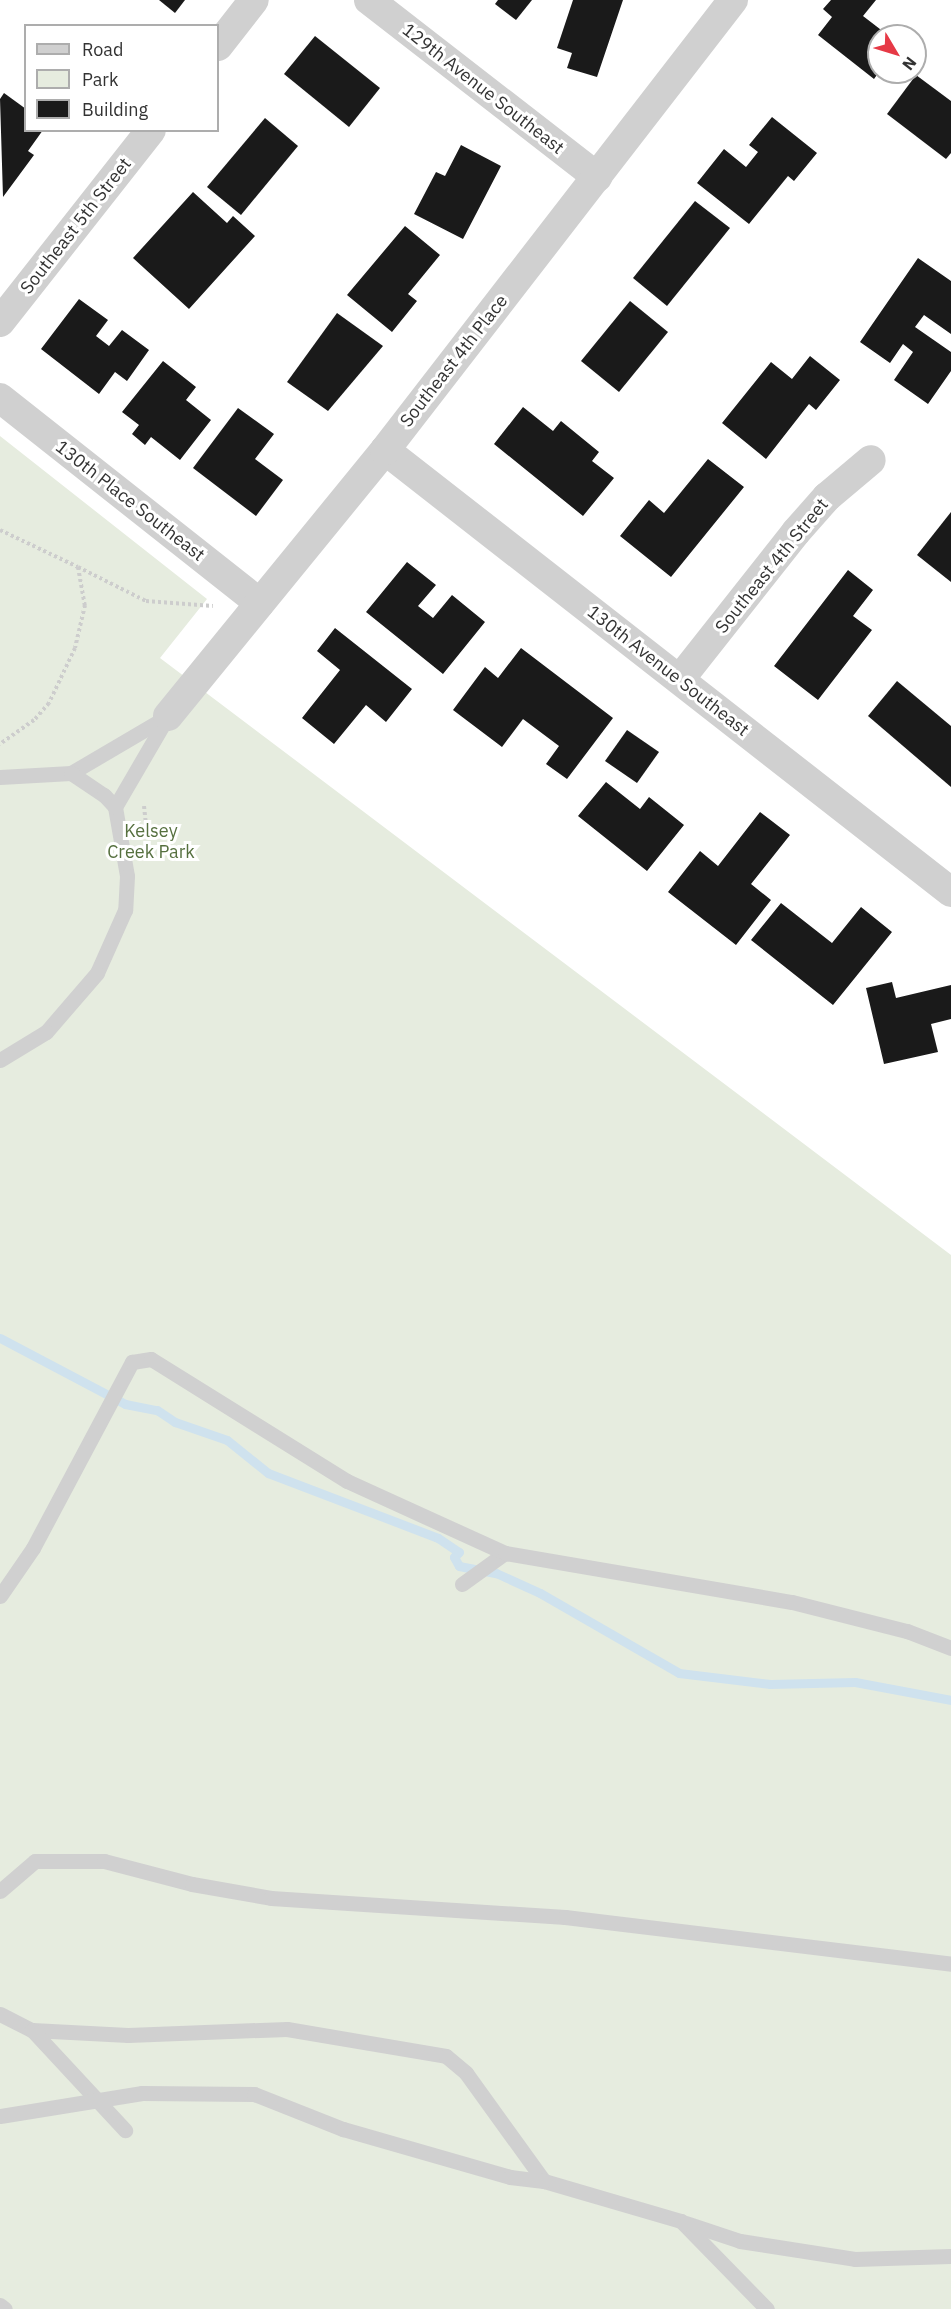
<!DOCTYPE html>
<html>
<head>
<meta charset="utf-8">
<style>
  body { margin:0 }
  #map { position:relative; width:951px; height:2309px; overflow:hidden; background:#fff; font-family:"IBM Plex Sans",sans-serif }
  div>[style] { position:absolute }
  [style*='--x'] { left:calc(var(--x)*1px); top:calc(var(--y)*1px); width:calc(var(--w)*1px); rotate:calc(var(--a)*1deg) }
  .green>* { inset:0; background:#e6ecdf }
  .stream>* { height:9px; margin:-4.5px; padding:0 4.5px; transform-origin:4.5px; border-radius:4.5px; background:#cfe2ee }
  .building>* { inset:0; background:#1a1a1a }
  .path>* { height:4px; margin-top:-2px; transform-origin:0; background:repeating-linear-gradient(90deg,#cdcdcd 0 3px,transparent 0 6px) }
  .lane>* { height:15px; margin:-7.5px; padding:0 7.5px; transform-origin:7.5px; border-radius:7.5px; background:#d0d0d0 }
  .street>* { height:30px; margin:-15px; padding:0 15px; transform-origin:15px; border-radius:15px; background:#d0d0d0 }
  span { translate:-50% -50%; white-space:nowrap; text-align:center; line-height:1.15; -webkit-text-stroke:6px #fff; paint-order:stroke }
  .street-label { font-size:18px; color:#333 }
  .park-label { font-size:18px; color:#56703f }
  .legend { position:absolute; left:24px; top:24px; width:195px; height:108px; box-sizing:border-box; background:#fff; border:2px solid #adadad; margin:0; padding:8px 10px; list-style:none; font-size:18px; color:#333 }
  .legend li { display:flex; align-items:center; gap:12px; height:30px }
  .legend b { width:30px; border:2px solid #adadad }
  .north { position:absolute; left:867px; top:24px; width:60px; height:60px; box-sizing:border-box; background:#fff; border:2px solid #adadad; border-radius:50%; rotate:128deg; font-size:16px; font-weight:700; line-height:24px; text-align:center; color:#333 }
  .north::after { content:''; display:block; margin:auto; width:21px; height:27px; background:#e63946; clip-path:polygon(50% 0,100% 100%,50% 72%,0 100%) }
</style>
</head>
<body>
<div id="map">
  <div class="green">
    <div style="clip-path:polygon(0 436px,207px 599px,160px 658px,951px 1255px,951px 2309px,0 2309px)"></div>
  </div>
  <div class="stream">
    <div style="--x:0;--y:1338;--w:141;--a:27.8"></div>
    <div style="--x:125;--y:1404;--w:33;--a:11"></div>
    <div style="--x:157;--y:1410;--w:22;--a:34"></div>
    <div style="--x:175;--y:1422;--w:55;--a:19.1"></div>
    <div style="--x:227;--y:1440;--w:53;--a:38.8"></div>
    <div style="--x:268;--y:1473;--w:182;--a:20.9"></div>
    <div style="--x:438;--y:1538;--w:25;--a:34"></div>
    <div style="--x:459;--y:1552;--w:7;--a:135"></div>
    <div style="--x:454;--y:1557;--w:10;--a:61"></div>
    <div style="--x:459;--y:1566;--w:38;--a:11"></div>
    <div style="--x:496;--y:1573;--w:48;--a:24.4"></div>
    <div style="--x:540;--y:1593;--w:160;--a:29.9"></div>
    <div style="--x:679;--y:1673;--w:92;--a:6.9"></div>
    <div style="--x:770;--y:1684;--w:85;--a:-1.3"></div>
    <div style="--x:855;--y:1682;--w:98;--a:10.6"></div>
  </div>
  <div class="building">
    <div style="clip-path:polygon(159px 0,185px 0,175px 13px)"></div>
    <div style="clip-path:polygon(498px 0,532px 0,516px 20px,495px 4px)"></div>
    <div style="clip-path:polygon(573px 0,623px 0,597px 77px,567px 68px,572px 53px,557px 48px)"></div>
    <div style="clip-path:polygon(831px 0,876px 0,863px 16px,889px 36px,879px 36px,879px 72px,874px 79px,818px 35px,832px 17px,823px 9px)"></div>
    <div style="clip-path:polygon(315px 36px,380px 88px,349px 127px,284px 74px)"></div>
    <div style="clip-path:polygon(916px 75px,951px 101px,951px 153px,946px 159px,887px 114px)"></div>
    <div style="clip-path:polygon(4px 93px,26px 109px,26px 130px,43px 130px,28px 151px,34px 155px,3px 197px,0 99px)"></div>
    <div style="clip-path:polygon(772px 117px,817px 153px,794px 181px,788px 176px,749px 224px,697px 183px,724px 149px,746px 167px,758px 152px,749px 145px)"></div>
    <div style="clip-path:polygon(265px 118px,298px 146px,241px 215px,207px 187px)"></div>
    <div style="clip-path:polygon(461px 145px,501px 166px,463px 239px,414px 214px,436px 172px,445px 176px)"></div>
    <div style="clip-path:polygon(193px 192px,227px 223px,233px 216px,255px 236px,189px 309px,133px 258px)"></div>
    <div style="clip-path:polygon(695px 201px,730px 228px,667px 306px,633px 278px)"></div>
    <div style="clip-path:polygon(405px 226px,440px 255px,408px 294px,417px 301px,392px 332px,347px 295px)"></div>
    <div style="clip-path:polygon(918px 258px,951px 281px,951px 334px,924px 315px,915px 327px,951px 352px,951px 371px,928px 404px,894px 380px,913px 352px,903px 344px,890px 363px,860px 342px)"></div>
    <div style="clip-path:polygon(79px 299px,108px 320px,96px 336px,109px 346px,122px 330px,149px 350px,127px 381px,115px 372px,99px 394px,41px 349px)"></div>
    <div style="clip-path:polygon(630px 301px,668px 332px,619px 392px,581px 361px)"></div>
    <div style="clip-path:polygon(337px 313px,383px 346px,328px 411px,287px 382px)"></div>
    <div style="clip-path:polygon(810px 356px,840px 380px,816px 410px,809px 404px,766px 459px,722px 423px,771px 362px,792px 379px)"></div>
    <div style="clip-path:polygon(163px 361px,196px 387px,186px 400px,211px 420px,180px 460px,151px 437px,145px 445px,132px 434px,139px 425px,122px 412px)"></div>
    <div style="clip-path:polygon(523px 407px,553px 431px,561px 421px,599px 452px,592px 461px,614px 478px,583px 516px,494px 444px)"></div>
    <div style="clip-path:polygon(238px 408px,274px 434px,255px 459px,283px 480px,256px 516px,193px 468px)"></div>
    <div style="clip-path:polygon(708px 459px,744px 487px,671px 577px,620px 536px,649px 500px,664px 513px)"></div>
    <div style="clip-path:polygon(951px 512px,951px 582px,917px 555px)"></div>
    <div style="clip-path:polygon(407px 562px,436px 585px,418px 606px,433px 618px,452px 595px,485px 622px,443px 674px,366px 612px)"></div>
    <div style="clip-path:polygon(848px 570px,873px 590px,853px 616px,872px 630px,818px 700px,774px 666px)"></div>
    <div style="clip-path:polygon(335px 628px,412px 689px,386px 722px,366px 705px,334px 744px,302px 718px,340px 670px,317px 651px)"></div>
    <div style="clip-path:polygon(521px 648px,613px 718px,567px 779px,546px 764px,559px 746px,523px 719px,502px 747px,453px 710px,485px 667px,498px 678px)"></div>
    <div style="clip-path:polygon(897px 681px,951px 726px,951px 787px,868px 716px)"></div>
    <div style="clip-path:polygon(627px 730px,659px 752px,637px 783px,605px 761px)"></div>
    <div style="clip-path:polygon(606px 782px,640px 809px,649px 797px,684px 825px,647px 871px,578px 816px)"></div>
    <div style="clip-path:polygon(760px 812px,790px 835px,751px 884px,771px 900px,736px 945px,668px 892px,700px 851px,718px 866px)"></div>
    <div style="clip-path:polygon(781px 903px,832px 943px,861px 907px,892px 932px,833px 1005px,751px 940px)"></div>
    <div style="clip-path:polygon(892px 982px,896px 998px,951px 985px,951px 1019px,931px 1024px,938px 1052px,884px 1064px,866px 988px)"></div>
  </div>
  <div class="path">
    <div style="--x:0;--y:530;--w:86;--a:25.4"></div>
    <div style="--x:78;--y:567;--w:39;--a:80"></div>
    <div style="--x:85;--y:605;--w:44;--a:103.1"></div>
    <div style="--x:75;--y:648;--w:61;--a:115.3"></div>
    <div style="--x:49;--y:703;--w:23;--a:131"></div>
    <div style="--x:34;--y:720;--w:42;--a:144.8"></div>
    <div style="--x:78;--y:567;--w:76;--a:26.6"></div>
    <div style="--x:146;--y:601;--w:67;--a:4.3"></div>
    <div style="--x:144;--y:806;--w:37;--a:84"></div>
  </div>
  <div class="lane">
    <div style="--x:71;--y:773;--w:113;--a:-30.4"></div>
    <div style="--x:0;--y:777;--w:71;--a:-3.2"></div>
    <div style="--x:71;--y:773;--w:40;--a:34"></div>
    <div style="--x:104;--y:795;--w:16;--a:47"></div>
    <div style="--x:115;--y:807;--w:70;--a:80.1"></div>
    <div style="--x:127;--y:876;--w:34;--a:93"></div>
    <div style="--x:125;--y:910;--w:69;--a:114"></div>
    <div style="--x:97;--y:973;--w:78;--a:130.8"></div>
    <div style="--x:46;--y:1032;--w:54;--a:148.7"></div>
    <div style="--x:115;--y:807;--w:105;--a:-59.8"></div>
    <div style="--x:462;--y:1584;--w:53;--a:-35.8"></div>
    <div style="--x:0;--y:1596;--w:58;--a:-55.5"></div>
    <div style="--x:33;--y:1548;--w:211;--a:-62"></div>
    <div style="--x:132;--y:1362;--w:19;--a:-9"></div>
    <div style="--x:151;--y:1359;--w:231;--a:31.9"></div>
    <div style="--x:347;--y:1481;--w:174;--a:24.5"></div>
    <div style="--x:505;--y:1553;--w:291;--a:9.7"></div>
    <div style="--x:792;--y:1602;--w:119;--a:14.2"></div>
    <div style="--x:907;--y:1631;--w:47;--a:21.1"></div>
    <div style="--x:0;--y:1891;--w:46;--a:-40.6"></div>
    <div style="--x:35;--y:1861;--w:69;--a:0"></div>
    <div style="--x:104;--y:1861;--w:91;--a:14.6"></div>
    <div style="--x:192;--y:1884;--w:80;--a:10"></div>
    <div style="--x:271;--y:1898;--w:295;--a:3.7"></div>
    <div style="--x:565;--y:1917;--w:389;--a:6.9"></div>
    <div style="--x:0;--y:2014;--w:36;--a:27"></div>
    <div style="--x:32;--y:2030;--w:96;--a:3"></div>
    <div style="--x:128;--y:2035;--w:159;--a:-2.2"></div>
    <div style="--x:287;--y:2029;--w:161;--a:9.6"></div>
    <div style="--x:446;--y:2056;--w:26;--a:40"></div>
    <div style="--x:466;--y:2073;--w:133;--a:54.2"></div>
    <div style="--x:544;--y:2181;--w:143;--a:16.3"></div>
    <div style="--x:681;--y:2221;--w:123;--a:45.7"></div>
    <div style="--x:32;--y:2030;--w:137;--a:47.1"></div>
    <div style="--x:0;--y:2116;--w:144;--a:-9.2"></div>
    <div style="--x:142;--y:2093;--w:112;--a:0.5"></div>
    <div style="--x:254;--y:2094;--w:96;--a:21.5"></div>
    <div style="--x:343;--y:2129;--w:174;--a:16"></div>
    <div style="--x:510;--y:2177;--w:34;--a:7"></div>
    <div style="--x:686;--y:2223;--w:57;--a:18.4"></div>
    <div style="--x:740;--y:2241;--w:116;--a:8.9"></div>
    <div style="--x:855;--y:2259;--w:96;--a:-1.8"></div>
    <div style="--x:0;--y:2305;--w:6;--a:39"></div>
  </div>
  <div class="street">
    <div style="--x:369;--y:0;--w:289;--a:37.8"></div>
    <div style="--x:218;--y:46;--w:58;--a:-52"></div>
    <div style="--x:0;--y:322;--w:244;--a:-51.8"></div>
    <div style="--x:0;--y:398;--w:331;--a:38.3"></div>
    <div style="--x:385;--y:450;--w:718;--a:37.99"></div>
    <div style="--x:680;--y:679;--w:187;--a:-51.7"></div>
    <div style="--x:796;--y:532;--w:47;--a:-48.5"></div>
    <div style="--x:827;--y:497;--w:57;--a:-40.1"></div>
    <div style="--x:168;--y:716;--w:343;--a:-50.8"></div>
    <div style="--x:385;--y:450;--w:569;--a:-52.28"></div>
  </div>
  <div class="street-label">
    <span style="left:483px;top:89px;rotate:38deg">129th Avenue Southeast</span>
    <span style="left:76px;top:226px;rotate:-52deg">Southeast 5th Street</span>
    <span style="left:454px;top:361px;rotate:-52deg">Southeast 4th Place</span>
    <span style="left:130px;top:501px;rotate:38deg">130th Place Southeast</span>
    <span style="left:772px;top:566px;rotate:-51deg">Southeast 4th Street</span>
    <span style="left:668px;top:671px;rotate:38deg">130th Avenue Southeast</span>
  </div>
  <div class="park-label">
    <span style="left:151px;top:842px">Kelsey<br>Creek Park</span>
  </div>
  <ul class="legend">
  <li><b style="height:8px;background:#d0d0d0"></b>Road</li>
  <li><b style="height:16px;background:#e6ecdf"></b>Park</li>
  <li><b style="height:16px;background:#1a1a1a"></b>Building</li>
  </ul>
  <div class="north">N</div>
</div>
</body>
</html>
